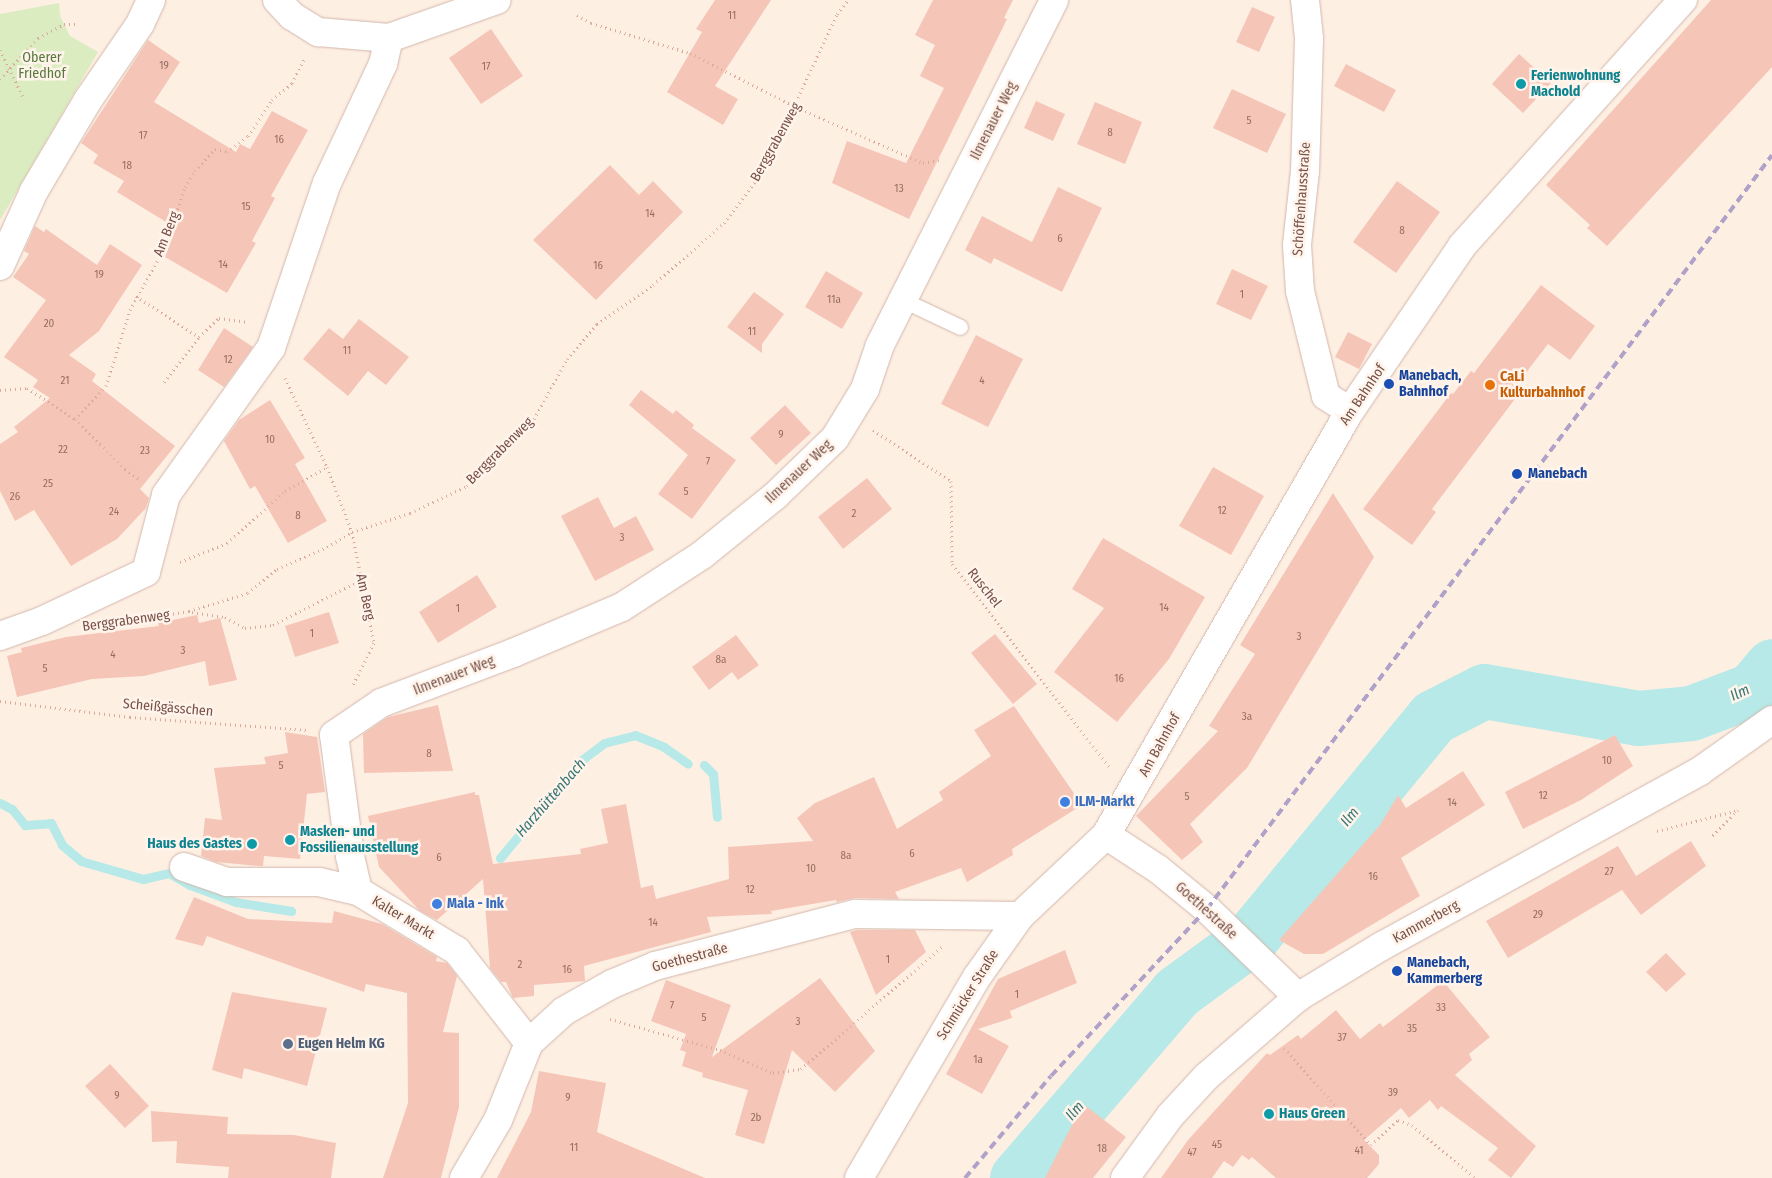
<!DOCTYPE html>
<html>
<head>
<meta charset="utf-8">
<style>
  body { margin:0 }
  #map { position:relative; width:1772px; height:1178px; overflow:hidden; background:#feefe3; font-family:"Fira Sans Condensed",sans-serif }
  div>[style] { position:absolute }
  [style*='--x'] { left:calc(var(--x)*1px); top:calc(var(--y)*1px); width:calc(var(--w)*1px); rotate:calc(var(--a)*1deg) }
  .green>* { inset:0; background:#daecc0 }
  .stream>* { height:9px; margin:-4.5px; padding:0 4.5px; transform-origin:4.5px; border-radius:4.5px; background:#b6e9e7 }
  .river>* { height:55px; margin:-27.5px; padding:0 27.5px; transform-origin:27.5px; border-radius:27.5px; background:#b6e9e7 }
  .building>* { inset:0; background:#f5c6b8 }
  .path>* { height:3px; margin-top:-1.5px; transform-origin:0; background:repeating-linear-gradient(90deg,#daa99b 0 1px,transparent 0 5px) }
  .roads { filter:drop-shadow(0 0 1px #d2b6ab) drop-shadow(0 0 1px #d2b6ab) }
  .service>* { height:15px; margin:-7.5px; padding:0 7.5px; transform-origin:7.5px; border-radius:7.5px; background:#fff }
  .minor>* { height:28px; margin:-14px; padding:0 14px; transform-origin:14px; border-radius:14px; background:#fff }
  .secondary>* { height:28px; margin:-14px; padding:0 14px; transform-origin:14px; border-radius:14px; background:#fff }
  .rail>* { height:4px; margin-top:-2px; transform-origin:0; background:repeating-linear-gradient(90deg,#afa1c8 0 8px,transparent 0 13px) }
  .dots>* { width:14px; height:14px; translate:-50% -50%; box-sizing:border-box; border:2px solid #fff4eb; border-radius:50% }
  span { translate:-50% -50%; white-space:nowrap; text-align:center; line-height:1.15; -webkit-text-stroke:5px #fff4eb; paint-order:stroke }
  .number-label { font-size:11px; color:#976e63 }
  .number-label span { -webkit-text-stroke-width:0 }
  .park-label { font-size:14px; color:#58793c }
  .culture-label { font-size:14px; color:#0d838f; font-weight:700 }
  .left { translate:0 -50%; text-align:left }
  .right { translate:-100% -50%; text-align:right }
  .street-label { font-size:14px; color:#785047 }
  .transit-label { font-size:14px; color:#164399; font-weight:700 }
  .food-label { font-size:14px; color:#c56008; font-weight:700 }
  .shop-label { font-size:14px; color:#366cbe; font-weight:700 }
  .service-label { font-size:14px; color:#4e5e75; font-weight:700 }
  .water-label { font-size:15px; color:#377776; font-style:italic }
</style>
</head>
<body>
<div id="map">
  <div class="green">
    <div style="clip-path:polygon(59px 3px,60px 16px,70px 36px,98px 52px,0 220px,0 14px)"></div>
  </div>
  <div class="stream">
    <div style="--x:704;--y:765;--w:13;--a:45"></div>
    <div style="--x:713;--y:774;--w:43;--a:84.7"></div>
    <div style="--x:0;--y:803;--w:13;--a:27"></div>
    <div style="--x:12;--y:809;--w:21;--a:51"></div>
    <div style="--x:25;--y:825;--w:26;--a:-4"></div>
    <div style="--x:51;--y:823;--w:25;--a:63"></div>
    <div style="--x:62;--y:845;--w:25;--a:40"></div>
    <div style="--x:81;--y:861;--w:65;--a:16.2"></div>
    <div style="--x:143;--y:879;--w:27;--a:-13"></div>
    <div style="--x:169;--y:873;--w:24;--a:30"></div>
    <div style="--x:190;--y:885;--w:49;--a:20.3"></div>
    <div style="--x:236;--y:902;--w:56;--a:9.3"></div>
    <div style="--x:500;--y:858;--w:129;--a:-50"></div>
    <div style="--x:583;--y:759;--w:26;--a:-37"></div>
    <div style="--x:604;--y:743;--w:32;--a:-14"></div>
    <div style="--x:635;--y:735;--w:31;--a:22"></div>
    <div style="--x:664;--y:747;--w:29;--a:35"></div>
    <div style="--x:1254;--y:906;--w:18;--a:41"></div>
  </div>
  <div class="river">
    <div style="--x:1017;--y:1178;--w:245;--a:-49.3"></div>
    <div style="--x:1177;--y:992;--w:92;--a:-36.1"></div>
    <div style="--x:1251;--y:938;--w:286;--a:-50.5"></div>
    <div style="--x:1433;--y:717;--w:57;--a:-27"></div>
    <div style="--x:1484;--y:691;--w:156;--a:9.9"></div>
    <div style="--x:1638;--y:718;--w:53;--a:-5.4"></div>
    <div style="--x:1691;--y:713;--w:65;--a:-20.7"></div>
    <div style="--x:1752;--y:690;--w:31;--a:-50"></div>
  </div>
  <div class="building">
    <div style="clip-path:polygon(715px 0,771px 0,715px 86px,738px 99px,723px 125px,667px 92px,702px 32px,696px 29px)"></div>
    <div style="clip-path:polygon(933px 0,1013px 0,1004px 18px,1007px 19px,909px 219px,832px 183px,847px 141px,906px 163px,944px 88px,920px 76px,935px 45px,915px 35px)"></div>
    <div style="clip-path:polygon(1711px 0,1772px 0,1772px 67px,1607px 246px,1587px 228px,1590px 225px,1546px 185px)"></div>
    <div style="clip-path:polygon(1252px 7px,1275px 17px,1259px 52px,1236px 42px)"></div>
    <div style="clip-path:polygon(491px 29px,523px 76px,481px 104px,449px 58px)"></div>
    <div style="clip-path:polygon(148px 40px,180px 62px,154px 102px,236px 152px,240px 144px,250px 149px,272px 111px,308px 130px,271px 196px,275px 198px,252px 241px,256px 243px,227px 293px,165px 257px,176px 228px,117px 192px,124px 181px,93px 163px,98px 155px,81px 143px)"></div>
    <div style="clip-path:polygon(1519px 54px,1551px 83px,1523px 113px,1492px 84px)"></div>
    <div style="clip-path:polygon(1346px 64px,1396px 90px,1384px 112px,1334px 86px)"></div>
    <div style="clip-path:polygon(1232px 89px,1286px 114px,1267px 153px,1213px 128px)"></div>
    <div style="clip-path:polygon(1036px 101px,1065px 114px,1053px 141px,1024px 128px)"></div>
    <div style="clip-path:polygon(1095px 102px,1142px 122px,1125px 164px,1077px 144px)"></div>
    <div style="clip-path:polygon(610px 165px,639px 195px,653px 181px,683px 212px,596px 300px,533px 240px)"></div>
    <div style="clip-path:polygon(1397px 181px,1440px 212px,1396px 273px,1353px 242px)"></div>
    <div style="clip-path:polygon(1058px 187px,1102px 208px,1062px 292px,994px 258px,991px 264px,965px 250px,982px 216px,1032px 242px)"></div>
    <div style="clip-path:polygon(35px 226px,44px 232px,46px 229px,97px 265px,110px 244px,142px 265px,99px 331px,69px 355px,96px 374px,92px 381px,175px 446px,140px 489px,149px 498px,146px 508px,117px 539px,71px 566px,34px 510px,15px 521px,0 491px,0 444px,18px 432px,14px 427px,50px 398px,33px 387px,38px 380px,4px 357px,46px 300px,13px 277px,29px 254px,24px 251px)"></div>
    <div style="clip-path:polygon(1232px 269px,1268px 286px,1251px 320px,1216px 304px)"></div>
    <div style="clip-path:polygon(826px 271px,863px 293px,842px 329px,805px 307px)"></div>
    <div style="clip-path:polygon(1541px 285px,1595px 326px,1570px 360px,1548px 344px,1518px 383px,1524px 387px,1432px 509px,1436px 512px,1412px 545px,1363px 509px,1451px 393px,1453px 394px,1471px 371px,1474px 373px)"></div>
    <div style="clip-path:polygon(754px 292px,784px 314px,762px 344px,762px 353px,727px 327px)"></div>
    <div style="clip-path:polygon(359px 319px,409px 357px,386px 385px,368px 371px,348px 396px,303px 359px,329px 328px,343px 339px)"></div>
    <div style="clip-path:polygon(224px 328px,253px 347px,224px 387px,198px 370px)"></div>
    <div style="clip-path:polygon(1348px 332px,1372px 344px,1359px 369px,1335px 357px)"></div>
    <div style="clip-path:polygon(976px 335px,1023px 359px,988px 427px,941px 404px)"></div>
    <div style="clip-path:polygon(641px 390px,673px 414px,676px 410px,694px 425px,692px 428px,736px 460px,692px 519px,658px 494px,688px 455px,629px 405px)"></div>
    <div style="clip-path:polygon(270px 400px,305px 458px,295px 464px,327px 521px,288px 543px,255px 486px,250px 489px,224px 441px,239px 420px)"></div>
    <div style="clip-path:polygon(785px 405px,811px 433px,776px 465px,750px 438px)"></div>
    <div style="clip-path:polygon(1213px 467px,1264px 496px,1231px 555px,1179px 526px)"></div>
    <div style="clip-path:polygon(867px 478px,892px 509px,843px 549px,818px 517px)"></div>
    <div style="clip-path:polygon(1333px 493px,1374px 557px,1247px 768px,1190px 824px,1203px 842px,1182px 860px,1136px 816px,1218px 731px,1209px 726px,1255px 654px,1240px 645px)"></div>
    <div style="clip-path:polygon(598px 497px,614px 528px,636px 516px,654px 550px,595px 581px,561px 516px)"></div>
    <div style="clip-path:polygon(1103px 538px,1205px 597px,1169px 659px,1117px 722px,1054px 672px,1104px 608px,1072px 589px)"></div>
    <div style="clip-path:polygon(477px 575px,497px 607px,438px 643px,419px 612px)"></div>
    <div style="clip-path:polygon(329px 612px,339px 643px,295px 657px,285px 626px)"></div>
    <div style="clip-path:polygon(197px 615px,199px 623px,220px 618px,237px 680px,209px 686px,205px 661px,144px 676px,92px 679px,17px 697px,7px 656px,22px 652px,21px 648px,66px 637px,159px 626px,158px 623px)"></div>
    <div style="clip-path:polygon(995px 634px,1037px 684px,1013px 704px,971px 653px)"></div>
    <div style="clip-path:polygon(736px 635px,759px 665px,738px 680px,732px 672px,709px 690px,692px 667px)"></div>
    <div style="clip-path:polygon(438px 705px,453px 771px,364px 773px,363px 734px,388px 717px)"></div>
    <div style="clip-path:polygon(1014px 706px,1082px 805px,1012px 849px,1013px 855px,967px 882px,961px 868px,895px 892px,899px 899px,855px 898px,837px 902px,836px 900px,771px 911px,772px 914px,707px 917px,711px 932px,584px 966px,585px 981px,534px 985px,534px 996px,513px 998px,506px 982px,501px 982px,490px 968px,483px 879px,437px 920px,420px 911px,379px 867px,368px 816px,475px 792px,475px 795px,479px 795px,493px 864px,581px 854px,580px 849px,608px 843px,601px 809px,626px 804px,641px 888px,653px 885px,656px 899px,729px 879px,728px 847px,813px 841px,797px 818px,815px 803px,874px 777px,897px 829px,943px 800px,939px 792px,991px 756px,974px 730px)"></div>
    <div style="clip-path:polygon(285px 732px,317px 737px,325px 792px,307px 794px,300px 859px,264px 856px,263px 866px,259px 866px,216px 862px,201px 856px,205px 818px,222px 820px,214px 768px,266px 764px,264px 757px,288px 753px)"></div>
    <div style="clip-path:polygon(1615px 735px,1633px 766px,1581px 800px,1523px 829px,1505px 792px)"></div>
    <div style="clip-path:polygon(1463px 771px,1485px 805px,1401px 858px,1420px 896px,1323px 954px,1304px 954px,1279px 940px,1380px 825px,1398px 795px,1406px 808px)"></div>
    <div style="clip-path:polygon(1691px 841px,1706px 866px,1641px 915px,1622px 890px,1508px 958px,1486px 921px,1618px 846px,1636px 876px)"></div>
    <div style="clip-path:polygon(194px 897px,248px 919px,332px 923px,334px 911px,382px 924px,437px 957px,436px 961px,447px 963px,457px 976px,443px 1032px,459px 1033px,459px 1107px,441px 1178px,383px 1178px,408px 1103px,407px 993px,366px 984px,364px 992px,207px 936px,203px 946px,175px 939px)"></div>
    <div style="clip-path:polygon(857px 930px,915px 930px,926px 952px,876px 995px,850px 932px)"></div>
    <div style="clip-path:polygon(1065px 950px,1077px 983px,1010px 1011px,1012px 1018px,978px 1029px,1009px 1046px,982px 1094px,946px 1074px,998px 979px)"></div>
    <div style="clip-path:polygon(1666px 953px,1686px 974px,1666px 992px,1646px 972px)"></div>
    <div style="clip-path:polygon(820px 978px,875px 1051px,835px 1092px,792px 1050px,764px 1144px,735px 1135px,748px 1090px,702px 1077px,703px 1073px,682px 1066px,686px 1052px,680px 1050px,686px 1034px,651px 1021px,666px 980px,731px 1005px,712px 1057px)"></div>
    <div style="clip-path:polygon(1443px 981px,1490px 1037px,1469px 1054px,1472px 1060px,1455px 1075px,1536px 1146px,1511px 1178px,1488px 1160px,1498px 1148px,1441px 1106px,1438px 1110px,1430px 1100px,1409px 1118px,1401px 1108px,1364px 1140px,1379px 1155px,1379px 1164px,1367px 1178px,1276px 1178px,1252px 1157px,1249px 1160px,1242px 1155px,1233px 1167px,1224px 1161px,1212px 1178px,1161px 1178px,1188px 1140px,1267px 1053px,1270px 1055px,1298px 1035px,1301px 1039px,1336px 1010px,1360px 1039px,1380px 1023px,1383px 1027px)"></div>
    <div style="clip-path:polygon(232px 992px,327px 1008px,307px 1086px,244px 1068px,242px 1079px,212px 1070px)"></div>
    <div style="clip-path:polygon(110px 1064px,149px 1106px,125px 1128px,85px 1086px)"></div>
    <div style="clip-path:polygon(539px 1071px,606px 1083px,597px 1132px,705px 1178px,497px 1178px,531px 1112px)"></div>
    <div style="clip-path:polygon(1086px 1106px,1126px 1137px,1093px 1178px,1045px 1178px,1075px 1119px)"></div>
    <div style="clip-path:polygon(151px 1111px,228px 1117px,227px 1134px,294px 1135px,336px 1143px,331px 1178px,228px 1178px,229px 1167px,176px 1163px,177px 1141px,152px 1142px)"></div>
  </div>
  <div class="path">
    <div style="--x:577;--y:15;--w:16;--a:30"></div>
    <div style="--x:591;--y:23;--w:103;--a:16.9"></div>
    <div style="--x:690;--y:53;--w:119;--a:27"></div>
    <div style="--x:796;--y:107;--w:139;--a:23.8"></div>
    <div style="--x:923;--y:163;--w:16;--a:-11"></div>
    <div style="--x:0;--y:50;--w:52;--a:63.9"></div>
    <div style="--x:0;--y:79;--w:56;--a:-47.2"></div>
    <div style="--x:38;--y:38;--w:30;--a:-28"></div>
    <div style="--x:64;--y:24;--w:11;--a:0"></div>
    <div style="--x:136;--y:296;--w:75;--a:33.1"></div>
    <div style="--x:199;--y:337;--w:28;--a:-44"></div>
    <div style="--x:219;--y:318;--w:29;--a:8"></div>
    <div style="--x:285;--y:378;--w:98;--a:64.7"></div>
    <div style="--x:327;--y:467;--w:70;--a:69"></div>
    <div style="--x:352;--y:532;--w:113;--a:78.8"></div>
    <div style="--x:374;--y:643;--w:47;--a:116.6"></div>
    <div style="--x:164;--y:382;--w:57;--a:-52.1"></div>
    <div style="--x:0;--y:390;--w:27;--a:-4"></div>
    <div style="--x:27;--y:388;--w:57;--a:32.9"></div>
    <div style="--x:75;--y:419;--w:45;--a:-46.8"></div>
    <div style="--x:106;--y:386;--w:80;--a:-72.5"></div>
    <div style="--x:130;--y:310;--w:72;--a:-60.9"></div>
    <div style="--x:165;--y:247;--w:63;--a:-71.6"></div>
    <div style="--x:185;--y:187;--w:19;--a:-58"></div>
    <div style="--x:195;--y:171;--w:30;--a:-48"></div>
    <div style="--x:215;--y:149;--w:12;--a:14"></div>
    <div style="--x:227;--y:152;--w:26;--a:-37"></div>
    <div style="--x:248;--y:136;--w:43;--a:-56.3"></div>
    <div style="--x:272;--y:100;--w:26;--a:-40"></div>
    <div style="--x:292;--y:83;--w:29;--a:-63"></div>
    <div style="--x:75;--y:419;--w:71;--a:45"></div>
    <div style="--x:125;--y:469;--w:19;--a:35"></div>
    <div style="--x:873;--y:430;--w:93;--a:33.2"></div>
    <div style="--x:951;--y:481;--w:83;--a:89.3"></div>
    <div style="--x:952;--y:564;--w:258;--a:52.2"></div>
    <div style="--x:180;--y:562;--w:51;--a:-22"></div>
    <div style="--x:227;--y:543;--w:78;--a:-41.9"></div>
    <div style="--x:285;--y:491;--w:48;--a:-29.7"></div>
    <div style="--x:192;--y:612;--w:33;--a:9"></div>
    <div style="--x:225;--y:617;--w:23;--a:29"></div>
    <div style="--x:245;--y:628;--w:28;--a:-6"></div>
    <div style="--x:273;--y:625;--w:99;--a:-27.1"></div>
    <div style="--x:109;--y:624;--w:81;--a:-9.2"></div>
    <div style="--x:189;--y:611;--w:62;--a:-17"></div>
    <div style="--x:248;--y:593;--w:38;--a:-40"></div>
    <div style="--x:277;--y:569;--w:55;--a:-23.7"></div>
    <div style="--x:327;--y:547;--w:29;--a:-31"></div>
    <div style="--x:352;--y:532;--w:61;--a:-18.1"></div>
    <div style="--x:410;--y:513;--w:63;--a:-25.3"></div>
    <div style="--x:467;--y:486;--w:95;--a:-45"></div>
    <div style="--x:534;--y:419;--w:68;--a:-61.2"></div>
    <div style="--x:567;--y:359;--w:46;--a:-49.4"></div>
    <div style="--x:597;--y:324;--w:68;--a:-34.9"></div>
    <div style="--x:653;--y:285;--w:94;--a:-41.1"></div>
    <div style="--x:724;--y:223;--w:66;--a:-53"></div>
    <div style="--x:764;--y:170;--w:172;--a:-64.9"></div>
    <div style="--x:837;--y:14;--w:18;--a:-52"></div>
    <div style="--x:0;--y:701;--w:131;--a:7"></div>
    <div style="--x:130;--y:717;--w:177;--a:4.2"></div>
    <div style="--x:1657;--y:831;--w:84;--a:-14.5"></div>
    <div style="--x:1738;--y:810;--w:40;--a:135"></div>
    <div style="--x:610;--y:1019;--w:114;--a:15.7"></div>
    <div style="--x:720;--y:1050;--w:58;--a:23.5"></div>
    <div style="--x:773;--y:1073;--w:28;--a:-8"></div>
    <div style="--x:801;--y:1069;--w:189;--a:-40.9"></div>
    <div style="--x:1284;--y:1048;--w:130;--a:48.1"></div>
    <div style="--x:1371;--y:1145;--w:37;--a:-43"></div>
    <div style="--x:1398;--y:1120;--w:15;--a:20"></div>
    <div style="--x:1412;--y:1125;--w:82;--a:40.1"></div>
  </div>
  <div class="roads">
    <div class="service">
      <div style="--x:903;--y:300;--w:63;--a:25.3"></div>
    </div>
    <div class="minor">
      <div style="--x:277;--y:0;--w:22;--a:47"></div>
      <div style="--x:292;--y:16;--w:31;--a:32"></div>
      <div style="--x:318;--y:32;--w:71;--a:4.8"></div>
      <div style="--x:389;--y:38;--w:114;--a:-19.4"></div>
      <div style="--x:1305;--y:0;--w:39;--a:84"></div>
      <div style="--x:1309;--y:39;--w:132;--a:91.7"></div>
      <div style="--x:1305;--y:171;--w:74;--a:96.2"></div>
      <div style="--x:1297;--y:245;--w:46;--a:86.3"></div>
      <div style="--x:1300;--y:291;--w:108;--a:76.1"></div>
      <div style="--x:1326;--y:396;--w:28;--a:32"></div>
      <div style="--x:0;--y:266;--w:82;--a:-65.6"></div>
      <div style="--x:34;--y:191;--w:106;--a:-59.3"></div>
      <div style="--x:88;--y:100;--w:92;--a:-55.6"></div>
      <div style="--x:140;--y:24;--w:26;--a:-65"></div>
      <div style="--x:0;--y:636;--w:45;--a:-19.7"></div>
      <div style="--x:42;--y:621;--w:115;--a:-25.2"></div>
      <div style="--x:146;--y:572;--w:80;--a:-75.4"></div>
      <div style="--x:166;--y:495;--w:181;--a:-54.5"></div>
      <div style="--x:271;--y:348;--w:174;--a:-71.3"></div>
      <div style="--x:327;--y:183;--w:132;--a:-64.8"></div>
      <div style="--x:383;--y:64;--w:27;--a:-77"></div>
      <div style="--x:1106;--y:835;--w:62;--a:33.2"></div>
      <div style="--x:1158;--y:869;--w:63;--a:39.2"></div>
      <div style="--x:1207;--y:909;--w:127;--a:44"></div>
      <div style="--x:184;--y:867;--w:46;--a:19.2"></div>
      <div style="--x:227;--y:882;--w:92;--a:0"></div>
      <div style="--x:319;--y:882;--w:40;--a:13"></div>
      <div style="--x:358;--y:891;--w:116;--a:31.2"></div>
      <div style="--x:457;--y:951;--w:117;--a:52"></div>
      <div style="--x:358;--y:891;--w:36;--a:-103"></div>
      <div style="--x:350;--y:856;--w:122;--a:-97.5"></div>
      <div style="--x:334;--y:735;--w:57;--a:-34.2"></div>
      <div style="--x:381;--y:703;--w:141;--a:-20.7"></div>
      <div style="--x:513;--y:653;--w:118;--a:-22.9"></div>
      <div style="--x:622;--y:607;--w:95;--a:-33"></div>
      <div style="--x:702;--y:555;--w:94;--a:-38.9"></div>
      <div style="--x:775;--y:496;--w:83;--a:-44"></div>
      <div style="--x:835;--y:438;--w:57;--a:-58.5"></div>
      <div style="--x:865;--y:389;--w:46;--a:-71.2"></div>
      <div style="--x:880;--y:345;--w:386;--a:-63.2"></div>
      <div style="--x:464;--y:1178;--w:67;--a:-59.6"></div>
      <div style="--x:498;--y:1120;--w:83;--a:-68.1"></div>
      <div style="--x:529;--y:1043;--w:47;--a:-42.4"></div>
      <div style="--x:564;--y:1011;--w:55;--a:-29.4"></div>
      <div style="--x:612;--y:984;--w:47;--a:-22.7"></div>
      <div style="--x:655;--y:966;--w:207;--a:-14.6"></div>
      <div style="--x:855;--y:914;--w:165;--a:0.7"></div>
      <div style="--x:859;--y:1178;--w:233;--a:-59.6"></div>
      <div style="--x:977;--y:977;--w:75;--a:-54.8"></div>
      <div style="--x:1020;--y:916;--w:118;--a:-43.3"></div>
      <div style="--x:1106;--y:835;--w:489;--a:-60.1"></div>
      <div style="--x:1350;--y:411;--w:199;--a:-55.8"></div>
      <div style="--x:1462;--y:246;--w:331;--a:-48.1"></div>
    </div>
    <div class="secondary">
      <div style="--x:1125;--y:1178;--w:77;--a:-54"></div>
      <div style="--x:1170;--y:1116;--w:53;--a:-47.3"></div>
      <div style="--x:1206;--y:1077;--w:122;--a:-41"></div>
      <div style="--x:1298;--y:997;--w:98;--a:-31.3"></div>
      <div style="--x:1382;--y:946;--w:363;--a:-28.8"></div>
      <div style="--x:1700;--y:771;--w:88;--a:-35.3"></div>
    </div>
  </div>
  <div class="rail">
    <div style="--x:965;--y:1178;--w:133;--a:-49.9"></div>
    <div style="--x:1051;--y:1076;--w:229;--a:-47"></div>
    <div style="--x:1207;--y:909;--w:942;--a:-53.15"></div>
  </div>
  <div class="dots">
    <div style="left:1521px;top:84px;background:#0f9aa8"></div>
    <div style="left:1389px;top:384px;background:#1a4fb4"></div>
    <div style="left:1490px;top:385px;background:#e8710a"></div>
    <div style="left:1517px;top:474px;background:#1a4fb4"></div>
    <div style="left:1065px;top:802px;background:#3f7fe0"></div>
    <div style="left:290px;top:840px;background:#0f9aa8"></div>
    <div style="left:252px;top:844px;background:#0f9aa8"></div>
    <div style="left:437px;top:904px;background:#3f7fe0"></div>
    <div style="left:1397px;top:971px;background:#1a4fb4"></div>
    <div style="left:288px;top:1044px;background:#5c6f8a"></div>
    <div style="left:1269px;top:1114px;background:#0f9aa8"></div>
  </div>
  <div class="number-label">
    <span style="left:732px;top:16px">11</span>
    <span style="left:164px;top:66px">19</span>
    <span style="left:486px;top:67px">17</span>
    <span style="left:1249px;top:121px">5</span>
    <span style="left:1110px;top:133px">8</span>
    <span style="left:143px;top:136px">17</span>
    <span style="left:279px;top:140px">16</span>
    <span style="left:127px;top:166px">18</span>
    <span style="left:899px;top:189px">13</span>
    <span style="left:246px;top:207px">15</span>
    <span style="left:650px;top:214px">14</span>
    <span style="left:1402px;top:231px">8</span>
    <span style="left:1060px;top:239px">6</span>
    <span style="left:223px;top:265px">14</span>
    <span style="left:598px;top:266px">16</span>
    <span style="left:99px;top:275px">19</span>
    <span style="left:1242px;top:295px">1</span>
    <span style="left:834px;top:300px">11a</span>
    <span style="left:49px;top:324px">20</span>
    <span style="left:752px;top:332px">11</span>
    <span style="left:347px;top:351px">11</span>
    <span style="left:228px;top:360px">12</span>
    <span style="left:65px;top:381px">21</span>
    <span style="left:982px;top:381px">4</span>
    <span style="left:781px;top:435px">9</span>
    <span style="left:270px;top:440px">10</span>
    <span style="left:63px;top:450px">22</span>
    <span style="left:145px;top:451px">23</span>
    <span style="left:708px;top:462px">7</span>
    <span style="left:48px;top:484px">25</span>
    <span style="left:686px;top:492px">5</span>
    <span style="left:15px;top:497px">26</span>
    <span style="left:1222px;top:511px">12</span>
    <span style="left:114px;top:512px">24</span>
    <span style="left:854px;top:514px">2</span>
    <span style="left:298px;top:516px">8</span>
    <span style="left:622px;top:538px">3</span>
    <span style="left:1164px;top:608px">14</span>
    <span style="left:458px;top:609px">1</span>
    <span style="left:312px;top:634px">1</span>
    <span style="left:1299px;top:637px">3</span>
    <span style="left:183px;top:651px">3</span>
    <span style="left:113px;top:655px">4</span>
    <span style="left:721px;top:660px">8a</span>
    <span style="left:45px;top:669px">5</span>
    <span style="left:1119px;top:679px">16</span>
    <span style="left:1247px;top:717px">3a</span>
    <span style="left:429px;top:754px">8</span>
    <span style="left:1607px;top:761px">10</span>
    <span style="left:281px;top:766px">5</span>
    <span style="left:1543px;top:796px">12</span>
    <span style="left:1187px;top:797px">5</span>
    <span style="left:1452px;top:803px">14</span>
    <span style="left:912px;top:854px">6</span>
    <span style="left:846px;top:856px">8a</span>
    <span style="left:439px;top:858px">6</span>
    <span style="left:811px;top:869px">10</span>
    <span style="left:1609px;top:872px">27</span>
    <span style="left:1373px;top:877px">16</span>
    <span style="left:750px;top:890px">12</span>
    <span style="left:1538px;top:915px">29</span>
    <span style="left:653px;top:923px">14</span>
    <span style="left:888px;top:960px">1</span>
    <span style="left:520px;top:965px">2</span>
    <span style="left:567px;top:970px">16</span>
    <span style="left:1017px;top:995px">1</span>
    <span style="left:672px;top:1006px">7</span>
    <span style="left:1441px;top:1008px">33</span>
    <span style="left:704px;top:1018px">5</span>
    <span style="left:798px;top:1022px">3</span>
    <span style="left:1412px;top:1029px">35</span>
    <span style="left:1342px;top:1038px">37</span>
    <span style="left:978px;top:1060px">1a</span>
    <span style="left:1393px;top:1093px">39</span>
    <span style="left:117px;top:1096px">9</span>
    <span style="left:568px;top:1098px">9</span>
    <span style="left:756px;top:1118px">2b</span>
    <span style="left:1217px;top:1145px">45</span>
    <span style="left:574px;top:1148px">11</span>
    <span style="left:1102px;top:1149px">18</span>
    <span style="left:1359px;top:1151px">41</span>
    <span style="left:1192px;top:1153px">47</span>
  </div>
  <div class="park-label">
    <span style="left:42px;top:66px">Oberer<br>Friedhof</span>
  </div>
  <div class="culture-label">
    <span class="left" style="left:1531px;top:84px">Ferienwohnung<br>Machold</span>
    <span class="left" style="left:300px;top:840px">Masken- und<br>Fossilienausstellung</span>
    <span class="right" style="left:242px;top:844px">Haus des Gastes</span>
    <span class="left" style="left:1279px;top:1114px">Haus Green</span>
  </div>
  <div class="street-label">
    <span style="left:994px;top:121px;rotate:-63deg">Ilmenauer Weg</span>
    <span style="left:776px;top:142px;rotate:-61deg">Berggrabenweg</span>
    <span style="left:1302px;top:199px;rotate:-86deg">Schöffenhausstraße</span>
    <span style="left:167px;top:234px;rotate:-68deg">Am Berg</span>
    <span style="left:1363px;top:395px;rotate:-56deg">Am Bahnhof</span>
    <span style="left:500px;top:451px;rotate:-45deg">Berggrabenweg</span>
    <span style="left:799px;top:472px;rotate:-43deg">Ilmenauer Weg</span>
    <span style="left:984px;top:588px;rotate:52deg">Ruschel</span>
    <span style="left:365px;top:597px;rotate:78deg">Am Berg</span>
    <span style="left:126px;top:621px;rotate:-8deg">Berggrabenweg</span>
    <span style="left:454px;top:676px;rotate:-21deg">Ilmenauer Weg</span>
    <span style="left:168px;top:708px;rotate:5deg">Scheißgässchen</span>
    <span style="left:1160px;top:745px;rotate:-61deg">Am Bahnhof</span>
    <span style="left:1206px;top:911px;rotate:42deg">Goethestraße</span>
    <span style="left:403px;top:918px;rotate:31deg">Kalter Markt</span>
    <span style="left:1426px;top:922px;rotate:-29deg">Kammerberg</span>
    <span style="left:690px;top:958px;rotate:-15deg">Goethestraße</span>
    <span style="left:968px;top:995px;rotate:-58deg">Schmücker Straße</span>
  </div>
  <div class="transit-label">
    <span class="left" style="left:1399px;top:384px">Manebach,<br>Bahnhof</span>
    <span class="left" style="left:1528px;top:474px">Manebach</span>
    <span class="left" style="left:1407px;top:971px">Manebach,<br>Kammerberg</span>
  </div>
  <div class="food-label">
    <span class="left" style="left:1500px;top:385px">CaLi<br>Kulturbahnhof</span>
  </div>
  <div class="shop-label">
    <span class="left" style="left:1075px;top:802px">ILM-Markt</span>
    <span class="left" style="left:447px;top:904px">Mala - Ink</span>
  </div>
  <div class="service-label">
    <span class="left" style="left:298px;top:1044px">Eugen Helm KG</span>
  </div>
  <div class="water-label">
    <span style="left:1740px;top:693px;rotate:-25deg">Ilm</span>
    <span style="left:551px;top:798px;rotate:-49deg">Harzhüttenbach</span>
    <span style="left:1350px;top:817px;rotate:-51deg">Ilm</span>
    <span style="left:1075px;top:1111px;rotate:-49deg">Ilm</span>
  </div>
</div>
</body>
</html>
